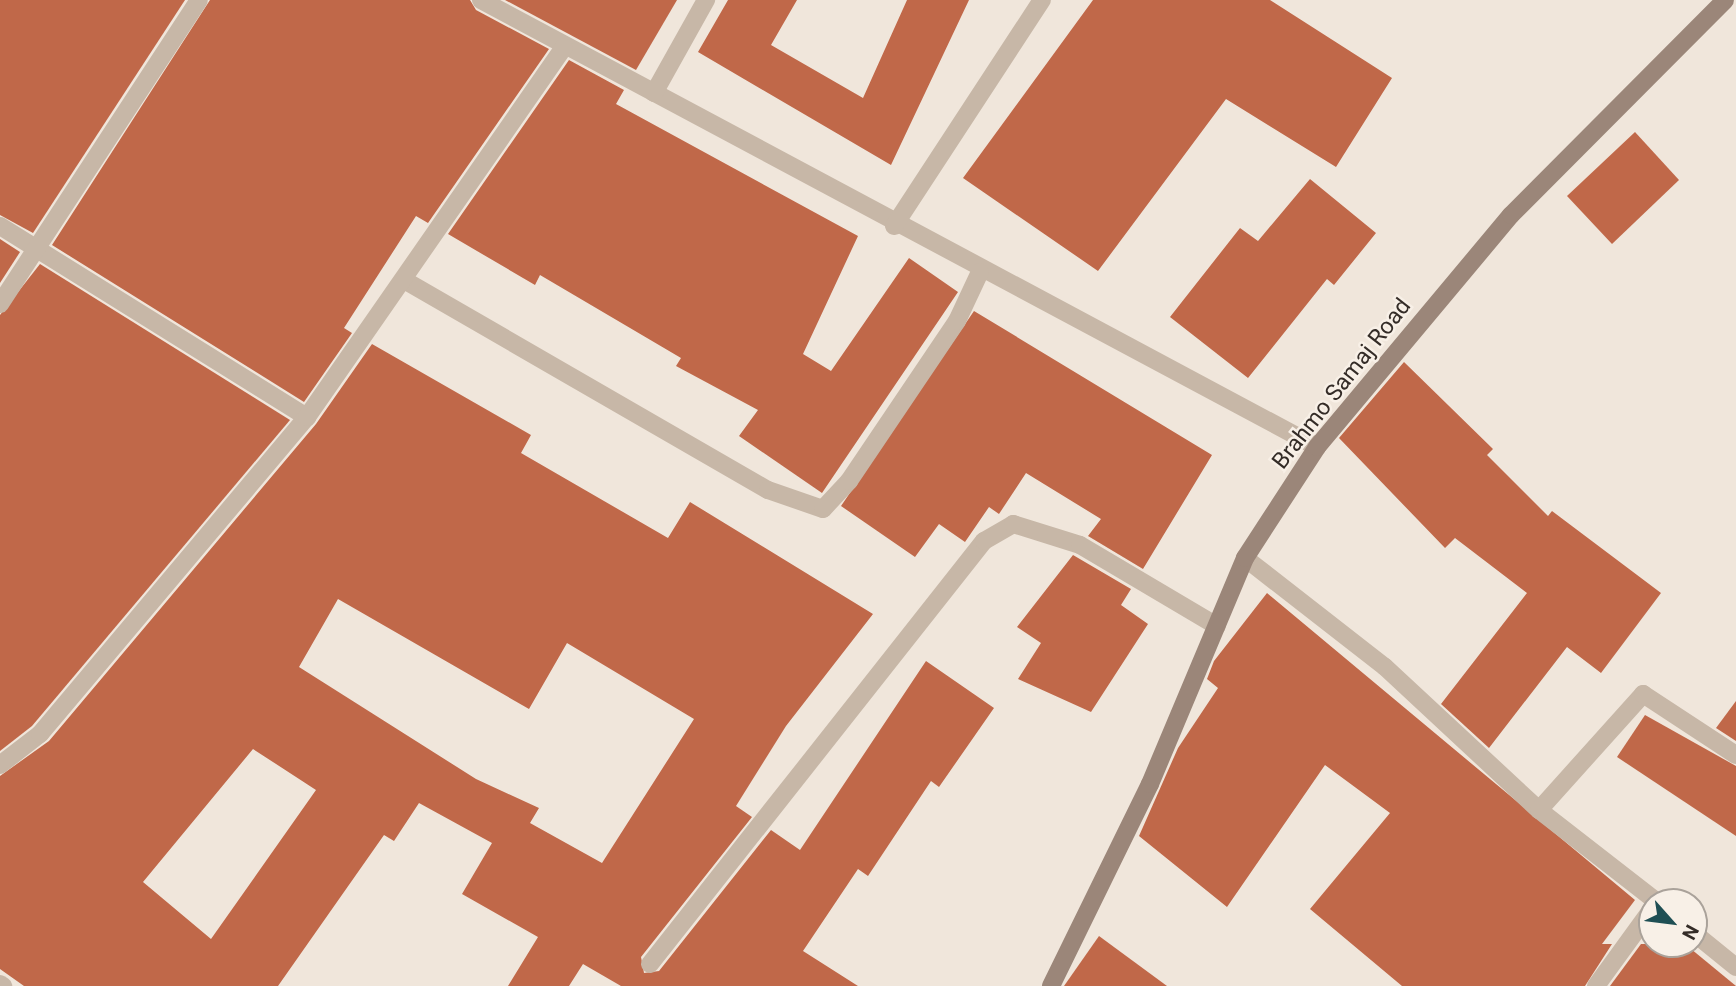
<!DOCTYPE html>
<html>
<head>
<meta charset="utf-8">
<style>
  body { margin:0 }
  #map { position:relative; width:1736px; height:986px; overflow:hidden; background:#f0e6db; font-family:Roboto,sans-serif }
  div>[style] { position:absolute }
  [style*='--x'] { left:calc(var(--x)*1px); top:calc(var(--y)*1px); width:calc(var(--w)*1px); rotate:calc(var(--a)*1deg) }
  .building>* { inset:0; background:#c06849 }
  .street>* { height:18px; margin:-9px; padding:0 9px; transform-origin:9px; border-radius:9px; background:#c7b7a7 }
  .secondary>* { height:18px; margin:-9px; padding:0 9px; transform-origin:9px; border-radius:9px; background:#9b8679 }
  span { translate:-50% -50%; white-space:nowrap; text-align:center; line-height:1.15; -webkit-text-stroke:5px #f8f0e7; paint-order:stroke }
  .street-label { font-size:23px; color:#342c27 }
  .north { position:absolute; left:1638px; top:888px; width:70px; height:70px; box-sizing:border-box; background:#f8f0e7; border:2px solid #aaa29a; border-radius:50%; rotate:118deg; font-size:19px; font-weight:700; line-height:28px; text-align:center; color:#342c27 }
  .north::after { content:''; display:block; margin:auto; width:24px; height:32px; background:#1f4f54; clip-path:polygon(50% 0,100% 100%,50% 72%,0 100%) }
</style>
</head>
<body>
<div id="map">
  <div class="building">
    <div style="clip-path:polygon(0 0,185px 0,33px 233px,0 215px)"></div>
    <div style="clip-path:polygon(210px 0,470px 0,476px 10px,549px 49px,428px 223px,416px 216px,344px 328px,352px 333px,304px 402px,52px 245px)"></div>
    <div style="clip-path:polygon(505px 0,677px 0,636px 70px)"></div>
    <div style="clip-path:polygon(728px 0,797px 0,771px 45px,863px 98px,907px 0,969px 0,891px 165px,698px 52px)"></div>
    <div style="clip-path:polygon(1093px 0,1270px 0,1392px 78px,1336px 167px,1226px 99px,1098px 271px,963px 178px)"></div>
    <div style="clip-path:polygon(569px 60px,624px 90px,616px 104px,858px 236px,803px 354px,831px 371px,909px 258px,958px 292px,822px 493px,739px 436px,758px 410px,676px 366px,681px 358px,540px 275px,535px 285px,448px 234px)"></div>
    <div style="clip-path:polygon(1635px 132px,1679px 180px,1612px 244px,1567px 196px)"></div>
    <div style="clip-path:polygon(1310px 179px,1376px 233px,1334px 285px,1327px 279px,1248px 378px,1170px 317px,1240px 228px,1258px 241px)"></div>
    <div style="clip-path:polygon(0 239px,20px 252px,0 283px)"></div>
    <div style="clip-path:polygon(40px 264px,290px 420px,32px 726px,0 751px,0 315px)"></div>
    <div style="clip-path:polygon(974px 311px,1212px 455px,1143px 569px,1088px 536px,1101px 519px,1026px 473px,999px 514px,989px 507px,965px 542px,939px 524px,915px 557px,841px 506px)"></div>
    <div style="clip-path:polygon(evenodd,372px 344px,531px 435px,521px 453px,668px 538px,690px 502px,873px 614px,786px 726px,736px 806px,752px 817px,641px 957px,644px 973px,659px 971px,771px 830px,800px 850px,926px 661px,994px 708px,939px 787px,931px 781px,868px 876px,858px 869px,803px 951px,858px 986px,621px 986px,583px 964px,569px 986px,508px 986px,538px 937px,462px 894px,492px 843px,419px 803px,394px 841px,384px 835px,278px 986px,24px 986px,0 969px,0 776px,49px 741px,316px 424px,372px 344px,338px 599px,529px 709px,567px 643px,694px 719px,602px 863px,530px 823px,539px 808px,476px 779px,299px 667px,338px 599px,372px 344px,253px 749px,316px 790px,211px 939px,143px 882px,253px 749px)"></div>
    <div style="clip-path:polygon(1404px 362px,1493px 449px,1487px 455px,1548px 516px,1552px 511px,1661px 593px,1601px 673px,1567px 647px,1489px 748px,1441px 704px,1527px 593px,1455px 538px,1445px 548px,1339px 438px)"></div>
    <div style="clip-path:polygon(1073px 555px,1131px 589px,1121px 605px,1148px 624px,1091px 712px,1018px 679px,1041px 643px,1017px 627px)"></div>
    <div style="clip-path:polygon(1267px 593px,1635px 900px,1602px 944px,1612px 944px,1585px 986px,1402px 986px,1310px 909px,1390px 813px,1325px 765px,1227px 907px,1139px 836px,1178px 748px,1218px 688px,1207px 679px,1214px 661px)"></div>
    <div style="clip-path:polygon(1736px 701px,1736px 741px,1716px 728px)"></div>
    <div style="clip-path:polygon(1645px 715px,1736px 766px,1736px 836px,1617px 757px)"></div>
    <div style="clip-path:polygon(1099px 936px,1167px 986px,1064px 986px)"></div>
    <div style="clip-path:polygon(1641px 944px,1685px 944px,1736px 986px,1610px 986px)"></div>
  </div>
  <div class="street">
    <div style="--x:481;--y:0;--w:948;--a:28.13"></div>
    <div style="--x:654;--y:93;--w:107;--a:-60.8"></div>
    <div style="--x:0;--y:226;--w:362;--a:31.9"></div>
    <div style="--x:894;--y:226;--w:270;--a:-56.8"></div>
    <div style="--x:404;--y:280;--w:420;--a:30"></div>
    <div style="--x:768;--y:490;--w:58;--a:19.1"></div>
    <div style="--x:823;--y:509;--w:38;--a:-47"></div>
    <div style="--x:849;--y:481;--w:193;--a:-56"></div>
    <div style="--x:957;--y:321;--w:54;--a:-64.9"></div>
    <div style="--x:0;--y:304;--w:363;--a:-56.8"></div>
    <div style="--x:1245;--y:558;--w:177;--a:37.9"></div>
    <div style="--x:1385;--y:667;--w:210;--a:42.9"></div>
    <div style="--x:1539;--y:810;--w:150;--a:37.9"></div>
    <div style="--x:0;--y:765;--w:51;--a:-37.8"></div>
    <div style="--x:40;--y:734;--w:414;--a:-49.9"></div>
    <div style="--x:307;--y:417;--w:450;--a:-55.2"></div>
    <div style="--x:1539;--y:810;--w:156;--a:-48.1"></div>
    <div style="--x:1643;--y:694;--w:111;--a:33.3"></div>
    <div style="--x:1694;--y:933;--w:54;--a:39"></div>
    <div style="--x:650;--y:964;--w:539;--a:-51.71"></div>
    <div style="--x:984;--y:541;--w:34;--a:-30"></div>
    <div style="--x:1013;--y:524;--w:70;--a:17.4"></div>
    <div style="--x:1080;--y:545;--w:159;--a:30.6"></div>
    <div style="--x:0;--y:984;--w:4;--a:34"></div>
    <div style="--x:1596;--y:986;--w:95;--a:-54"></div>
  </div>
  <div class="secondary">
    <div style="--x:1051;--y:986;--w:225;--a:-63.9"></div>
    <div style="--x:1150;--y:784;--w:245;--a:-67.2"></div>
    <div style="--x:1245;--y:558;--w:132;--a:-57"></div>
    <div style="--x:1317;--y:447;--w:302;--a:-50.1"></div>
    <div style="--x:1511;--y:215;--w:303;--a:-45.1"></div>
  </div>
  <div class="street-label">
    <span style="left:1342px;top:384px;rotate:-52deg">Brahmo Samaj Road</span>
  </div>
  <div class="north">N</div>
</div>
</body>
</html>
